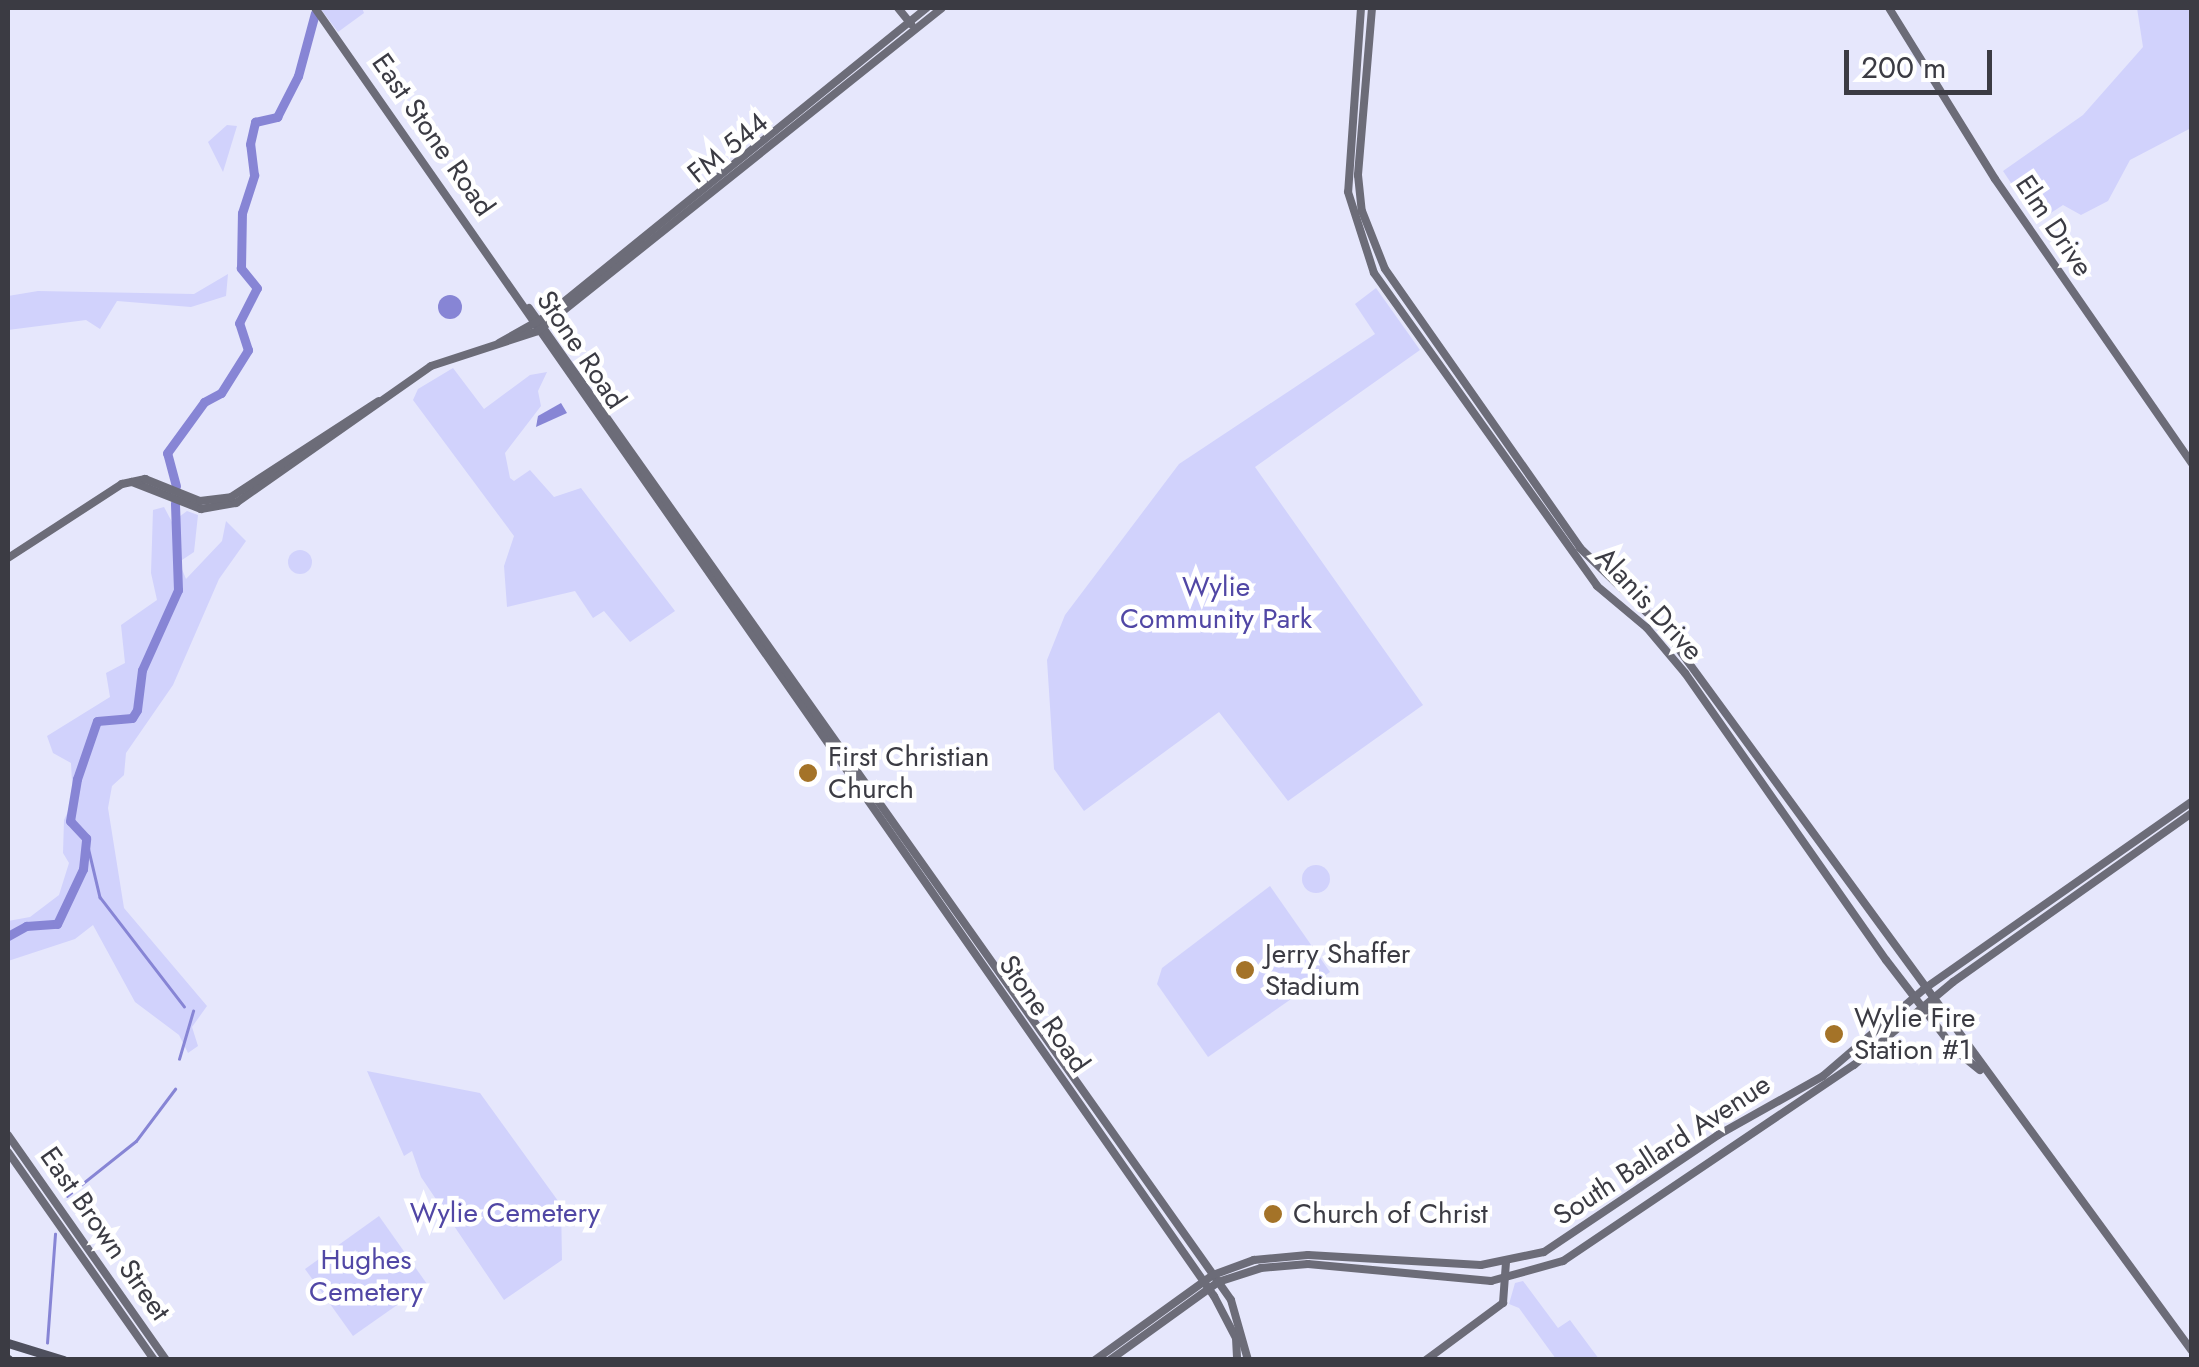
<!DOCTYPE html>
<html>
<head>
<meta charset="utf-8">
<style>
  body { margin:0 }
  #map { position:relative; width:2199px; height:1367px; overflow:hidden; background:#e6e7fc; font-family:Jost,sans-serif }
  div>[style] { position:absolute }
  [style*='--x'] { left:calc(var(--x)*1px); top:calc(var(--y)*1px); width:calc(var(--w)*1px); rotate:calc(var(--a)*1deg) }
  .green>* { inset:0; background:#d1d2fc }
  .round { border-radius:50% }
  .water>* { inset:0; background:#8785d5 }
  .stream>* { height:2.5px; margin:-1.25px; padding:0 1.25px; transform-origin:1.25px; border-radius:1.25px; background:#8785d5 }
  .river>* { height:9px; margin:-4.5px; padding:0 4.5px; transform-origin:4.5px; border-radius:4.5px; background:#8785d5 }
  .secondary>* { height:8px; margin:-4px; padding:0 4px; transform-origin:4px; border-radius:4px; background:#6c6c78 }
  .primary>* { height:9px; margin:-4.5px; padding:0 4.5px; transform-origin:4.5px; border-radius:4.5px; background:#4f505e }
  .dots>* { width:28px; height:28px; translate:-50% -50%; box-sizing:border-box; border:5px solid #fff; border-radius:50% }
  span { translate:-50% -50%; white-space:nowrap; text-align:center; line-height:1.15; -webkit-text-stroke:9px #fff; paint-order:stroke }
  .street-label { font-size:28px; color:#3b3b43 }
  .park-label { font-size:28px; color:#5147a5 }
  .poi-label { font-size:28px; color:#3b3b43 }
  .left { translate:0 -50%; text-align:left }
  .frame { position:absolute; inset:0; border:10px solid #3b3b43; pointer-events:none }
  .scale { position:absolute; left:1844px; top:50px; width:148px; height:45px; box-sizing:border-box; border:5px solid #3b3b43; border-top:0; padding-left:12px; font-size:30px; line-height:35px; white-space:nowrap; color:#3b3b43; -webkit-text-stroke:8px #fff; paint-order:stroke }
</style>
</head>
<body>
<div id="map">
  <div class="green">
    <div style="clip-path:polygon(320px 8px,362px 8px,364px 13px,338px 32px)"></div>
    <div style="clip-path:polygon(2137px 8px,2191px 8px,2191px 128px,2130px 160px,2108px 201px,2081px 215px,2063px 205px,2037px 222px,2003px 171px,2083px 115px,2143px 47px)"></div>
    <div style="clip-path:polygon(227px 125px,237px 126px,223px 172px,208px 142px)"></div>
    <div style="clip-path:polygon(228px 274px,226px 296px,191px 307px,117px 301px,100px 329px,86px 320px,8px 330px,8px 296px,38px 291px,194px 294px)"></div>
    <div style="clip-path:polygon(1376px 288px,1420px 350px,1255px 467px,1423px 705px,1288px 801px,1219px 712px,1084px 811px,1054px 769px,1047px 660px,1065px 615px,1179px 464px,1375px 334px,1355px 304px)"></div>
    <div style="clip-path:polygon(453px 368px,484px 409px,530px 375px,547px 372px,538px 391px,541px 406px,505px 453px,510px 478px,514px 481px,530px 470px,554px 497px,581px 488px,675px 611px,630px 642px,604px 611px,593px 618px,575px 591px,507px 607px,504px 566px,514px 536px,413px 400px,418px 389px)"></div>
    <div style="clip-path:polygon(164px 507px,172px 522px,187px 511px,198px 515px,194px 552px,179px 562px,186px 579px,222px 541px,226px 521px,246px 541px,219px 579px,173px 685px,126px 753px,124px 775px,112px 786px,108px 808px,124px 908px,207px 1006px,192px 1027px,198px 1046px,188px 1053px,179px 1035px,135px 1002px,93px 925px,75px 939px,8px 961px,8px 921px,30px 917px,59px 895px,69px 863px,63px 853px,64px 820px,73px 801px,71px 763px,53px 753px,47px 736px,110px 697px,106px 673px,125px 663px,121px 625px,157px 600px,151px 573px,153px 510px)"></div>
    <div class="round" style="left:288px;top:550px;width:24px;height:24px"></div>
    <div class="round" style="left:1302px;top:865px;width:28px;height:28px"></div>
    <div style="clip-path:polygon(1270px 886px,1330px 972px,1208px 1057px,1157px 984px,1162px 968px)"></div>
    <div style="clip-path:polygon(367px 1071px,480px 1093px,561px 1205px,562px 1260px,504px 1300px,421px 1177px,412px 1151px,404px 1156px)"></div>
    <div style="clip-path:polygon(379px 1216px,427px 1284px,353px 1336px,305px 1269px)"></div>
    <div style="clip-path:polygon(1523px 1281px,1558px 1328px,1570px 1320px,1599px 1359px,1556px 1359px,1519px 1308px,1509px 1304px,1515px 1283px)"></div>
  </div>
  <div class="water">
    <div class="round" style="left:438px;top:295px;width:24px;height:24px"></div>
    <div style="clip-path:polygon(561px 403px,567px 413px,536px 427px,538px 416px)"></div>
  </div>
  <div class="stream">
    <div style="--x:86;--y:838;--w:61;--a:76.7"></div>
    <div style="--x:100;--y:897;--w:138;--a:52.4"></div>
    <div style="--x:179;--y:1059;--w:50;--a:-73.7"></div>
    <div style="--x:67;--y:1196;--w:88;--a:-38.6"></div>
    <div style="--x:136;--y:1141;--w:65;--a:-53.1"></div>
    <div style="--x:47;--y:1343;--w:109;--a:-85.8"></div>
  </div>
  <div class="river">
    <div style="--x:176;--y:486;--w:34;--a:-105"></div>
    <div style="--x:167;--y:453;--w:63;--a:-54"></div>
    <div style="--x:204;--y:402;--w:19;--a:-28"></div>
    <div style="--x:221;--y:393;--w:51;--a:-57.9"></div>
    <div style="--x:248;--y:350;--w:28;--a:-108"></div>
    <div style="--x:239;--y:323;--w:39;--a:-63"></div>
    <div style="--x:257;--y:288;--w:26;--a:-129"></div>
    <div style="--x:241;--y:268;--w:55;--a:-89"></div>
    <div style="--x:242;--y:213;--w:40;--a:-72"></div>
    <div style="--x:254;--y:175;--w:31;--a:-97"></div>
    <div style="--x:250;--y:144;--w:23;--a:-77"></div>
    <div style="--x:255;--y:122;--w:23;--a:-13"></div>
    <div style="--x:277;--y:117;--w:46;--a:-62.9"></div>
    <div style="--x:298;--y:76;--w:65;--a:-74.9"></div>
    <div style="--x:8;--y:936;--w:21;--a:-29"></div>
    <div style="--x:26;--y:926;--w:31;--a:-4"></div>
    <div style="--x:57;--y:924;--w:61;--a:-64.7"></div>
    <div style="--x:83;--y:869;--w:31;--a:-84"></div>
    <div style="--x:86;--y:838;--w:23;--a:-133"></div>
    <div style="--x:70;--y:821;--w:43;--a:-80.5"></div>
    <div style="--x:77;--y:779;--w:61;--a:-71"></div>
    <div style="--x:97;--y:721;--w:35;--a:-5"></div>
    <div style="--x:132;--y:718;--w:9;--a:-58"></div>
    <div style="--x:137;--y:710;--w:40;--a:-82.9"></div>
    <div style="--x:142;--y:670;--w:88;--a:-65.8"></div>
    <div style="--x:178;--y:590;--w:87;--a:-92"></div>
  </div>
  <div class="secondary">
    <div style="--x:315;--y:8;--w:1571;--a:55.09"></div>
    <div style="--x:1214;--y:1296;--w:47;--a:62.4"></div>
    <div style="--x:1236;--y:1338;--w:22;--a:87"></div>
    <div style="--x:898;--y:8;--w:21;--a:51"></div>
    <div style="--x:1361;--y:8;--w:184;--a:94"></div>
    <div style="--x:1348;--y:192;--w:85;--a:72.2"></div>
    <div style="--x:1374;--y:273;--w:384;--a:54.5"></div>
    <div style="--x:1597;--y:586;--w:65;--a:40"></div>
    <div style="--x:1647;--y:628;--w:59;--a:49.8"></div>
    <div style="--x:1685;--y:673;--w:350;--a:55"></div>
    <div style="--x:1886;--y:960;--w:113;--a:52.5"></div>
    <div style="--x:1955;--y:1050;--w:32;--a:39"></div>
    <div style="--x:1372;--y:8;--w:168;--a:94.8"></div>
    <div style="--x:1358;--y:175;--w:36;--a:84"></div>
    <div style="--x:1362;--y:211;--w:62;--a:68.4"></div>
    <div style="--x:1385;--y:269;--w:340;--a:55"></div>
    <div style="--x:1580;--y:548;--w:117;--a:44"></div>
    <div style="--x:1664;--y:629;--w:894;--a:53.82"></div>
    <div style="--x:1889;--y:8;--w:201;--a:58.2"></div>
    <div style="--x:1995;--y:179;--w:346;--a:55.3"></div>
    <div style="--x:529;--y:308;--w:1215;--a:54.71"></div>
    <div style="--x:1231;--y:1300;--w:62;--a:74.2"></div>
    <div style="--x:499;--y:343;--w:53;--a:-29.5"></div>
    <div style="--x:545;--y:317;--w:491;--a:-39"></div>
    <div style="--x:132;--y:482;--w:74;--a:21.4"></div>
    <div style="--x:201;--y:509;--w:36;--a:-10"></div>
    <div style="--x:236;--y:503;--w:238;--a:-35.1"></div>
    <div style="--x:431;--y:366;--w:113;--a:-18.1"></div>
    <div style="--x:538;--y:331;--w:517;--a:-38.64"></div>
    <div style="--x:8;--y:558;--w:136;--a:-33"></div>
    <div style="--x:122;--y:484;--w:24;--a:-12"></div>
    <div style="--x:145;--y:479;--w:59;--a:21.8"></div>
    <div style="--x:200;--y:501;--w:31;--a:-7"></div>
    <div style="--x:231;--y:497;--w:176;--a:-33"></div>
    <div style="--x:8;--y:1135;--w:275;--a:54.9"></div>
    <div style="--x:8;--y:1152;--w:254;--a:54.9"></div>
    <div style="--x:1095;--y:1360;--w:145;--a:-35.8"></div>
    <div style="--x:1213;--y:1275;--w:44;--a:-20.1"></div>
    <div style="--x:1254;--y:1260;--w:54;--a:-5.3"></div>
    <div style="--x:1308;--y:1255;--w:173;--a:3.3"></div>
    <div style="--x:1481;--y:1265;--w:64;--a:-11.7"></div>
    <div style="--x:1544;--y:1252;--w:210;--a:-33.9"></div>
    <div style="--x:1718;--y:1135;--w:120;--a:-29.3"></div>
    <div style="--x:1823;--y:1076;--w:133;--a:-40.7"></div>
    <div style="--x:1924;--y:989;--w:327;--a:-35"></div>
    <div style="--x:1110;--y:1360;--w:133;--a:-35.8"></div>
    <div style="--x:1218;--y:1282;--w:45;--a:-18"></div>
    <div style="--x:1261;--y:1268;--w:47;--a:-4.9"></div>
    <div style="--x:1308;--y:1264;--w:184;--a:5.3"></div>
    <div style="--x:1491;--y:1281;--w:75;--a:-15.5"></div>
    <div style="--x:1563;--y:1261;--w:351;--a:-34"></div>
    <div style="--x:1854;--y:1065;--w:129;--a:-40"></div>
    <div style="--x:1953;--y:982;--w:293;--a:-35.3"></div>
    <div style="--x:1426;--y:1360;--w:96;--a:-36.5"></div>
    <div style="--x:1503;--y:1303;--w:41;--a:-85.8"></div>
  </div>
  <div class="primary">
    <div style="--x:8;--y:1343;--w:58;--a:17.2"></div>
    <div style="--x:8;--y:1359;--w:1;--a:45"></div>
  </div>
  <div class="dots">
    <div style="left:808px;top:773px;background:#a47328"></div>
    <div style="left:1245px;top:970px;background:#a47328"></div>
    <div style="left:1834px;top:1034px;background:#a47328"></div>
    <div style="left:1273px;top:1214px;background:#a47328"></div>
  </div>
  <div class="street-label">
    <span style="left:433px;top:135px;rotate:55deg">East Stone Road</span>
    <span style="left:728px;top:148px;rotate:-39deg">FM 544</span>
    <span style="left:2054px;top:226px;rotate:56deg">Elm Drive</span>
    <span style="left:581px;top:350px;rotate:56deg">Stone Road</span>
    <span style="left:1649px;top:604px;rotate:47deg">Alanis Drive</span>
    <span style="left:1044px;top:1014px;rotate:55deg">Stone Road</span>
    <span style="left:1662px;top:1150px;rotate:-33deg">South Ballard Avenue</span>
    <span style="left:105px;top:1234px;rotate:55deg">East Brown Street</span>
  </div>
  <div class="park-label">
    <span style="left:1216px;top:603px">Wylie<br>Community Park</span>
    <span style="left:505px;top:1213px">Wylie Cemetery</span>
    <span style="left:366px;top:1276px">Hughes<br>Cemetery</span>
  </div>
  <div class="poi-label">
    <span class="left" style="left:828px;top:773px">First Christian<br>Church</span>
    <span class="left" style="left:1265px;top:970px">Jerry Shaffer<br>Stadium</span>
    <span class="left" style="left:1854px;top:1034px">Wylie Fire<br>Station #1</span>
    <span class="left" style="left:1293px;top:1214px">Church of Christ</span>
  </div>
  <div class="frame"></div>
  <div class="scale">200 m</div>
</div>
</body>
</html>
